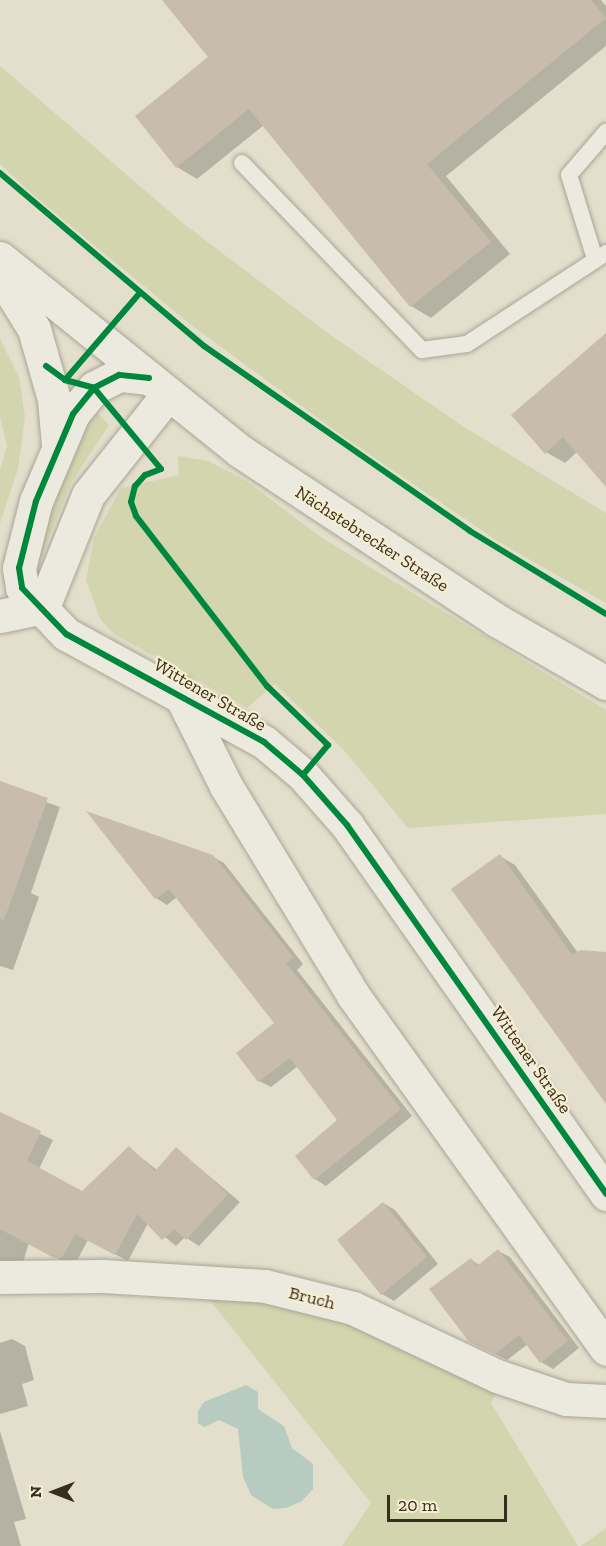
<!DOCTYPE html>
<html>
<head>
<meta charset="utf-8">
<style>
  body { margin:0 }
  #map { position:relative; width:606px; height:1546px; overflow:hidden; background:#e4dfcc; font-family:"Zilla Slab",serif }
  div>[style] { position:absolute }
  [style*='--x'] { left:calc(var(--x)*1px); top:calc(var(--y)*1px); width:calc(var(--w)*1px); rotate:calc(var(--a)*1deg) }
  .green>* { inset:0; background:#d2d5ae }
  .water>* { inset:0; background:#b8cbc0 }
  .shadow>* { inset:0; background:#0003 }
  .building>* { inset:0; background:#c8bdad }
  .roads { filter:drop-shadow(0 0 2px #aaa496) drop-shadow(0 0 2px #aaa496) }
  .lane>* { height:16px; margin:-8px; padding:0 8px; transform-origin:8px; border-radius:8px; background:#ece9df }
  .street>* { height:33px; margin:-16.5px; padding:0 16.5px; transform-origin:16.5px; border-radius:16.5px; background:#ece9df }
  .secondary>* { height:33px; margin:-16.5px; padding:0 16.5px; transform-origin:16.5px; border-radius:16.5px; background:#ece9df }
  .cycleway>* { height:6px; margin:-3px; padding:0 3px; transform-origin:3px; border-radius:3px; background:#00873e }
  span { translate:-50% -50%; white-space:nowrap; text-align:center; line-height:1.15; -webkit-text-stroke:4.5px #f6eed2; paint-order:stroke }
  .street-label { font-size:18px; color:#392d1d }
  .north { position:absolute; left:24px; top:1462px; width:60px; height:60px; -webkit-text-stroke:4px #f6eed2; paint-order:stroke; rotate:270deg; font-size:16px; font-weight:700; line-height:24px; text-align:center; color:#392d1d }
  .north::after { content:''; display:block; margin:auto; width:21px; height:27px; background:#392d1d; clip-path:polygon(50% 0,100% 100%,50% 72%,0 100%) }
  .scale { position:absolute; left:387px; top:1495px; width:120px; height:27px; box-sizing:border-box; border:3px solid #392d1d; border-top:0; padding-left:8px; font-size:18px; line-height:21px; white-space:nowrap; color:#392d1d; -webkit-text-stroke:4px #f6eed2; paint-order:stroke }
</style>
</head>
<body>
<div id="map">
  <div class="green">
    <div style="clip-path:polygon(0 66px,184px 224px,329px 334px,464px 427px,606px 513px,606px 603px,499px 542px,341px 435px,190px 324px,32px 194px,0 164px)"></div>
    <div style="clip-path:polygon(0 339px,19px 377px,25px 417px,18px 469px,0 523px,0 470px,7px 446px,0 417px)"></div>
    <div style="clip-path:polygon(97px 412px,109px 425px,70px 485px,40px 560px,35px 564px,29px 561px,75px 436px)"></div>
    <div style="clip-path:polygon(178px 456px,208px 461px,245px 480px,322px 538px,606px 710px,606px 814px,408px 828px,343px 749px,275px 684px,247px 708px,114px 634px,100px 619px,86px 580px,94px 538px,121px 488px,179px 475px)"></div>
    <div style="clip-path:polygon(208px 1298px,277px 1303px,332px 1318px,499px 1390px,491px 1403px,578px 1546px,342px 1546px,371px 1503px)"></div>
    <div style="clip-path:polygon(606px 1528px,606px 1546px,581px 1546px)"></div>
  </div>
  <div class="water">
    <div style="clip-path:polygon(246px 1385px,258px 1392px,258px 1409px,284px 1426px,292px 1448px,313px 1464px,313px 1489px,302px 1501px,286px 1508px,273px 1509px,251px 1495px,243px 1477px,238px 1429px,219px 1420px,204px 1427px,198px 1423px,198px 1411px,204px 1402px)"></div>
  </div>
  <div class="shadow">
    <div style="clip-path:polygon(174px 0,601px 0,606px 6px,606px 46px,446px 176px,510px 254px,431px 318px,411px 306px,264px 125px,197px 179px,177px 167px,210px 57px)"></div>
    <div style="clip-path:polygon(606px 335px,606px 486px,577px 452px,565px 463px,546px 452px)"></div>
    <div style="clip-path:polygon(0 786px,60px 807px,31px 893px,39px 897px,13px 970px,0 966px)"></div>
    <div style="clip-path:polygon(212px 856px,224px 863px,303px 964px,297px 970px,412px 1116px,326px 1186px,315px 1179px,339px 1120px,298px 1066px,271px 1087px,259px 1081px,276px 1023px,177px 897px,167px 905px,156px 898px)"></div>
    <div style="clip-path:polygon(500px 856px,515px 865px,578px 953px,606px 955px,606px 1101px)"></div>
    <div style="clip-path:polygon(0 1114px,53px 1140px,39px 1169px,83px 1193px,129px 1148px,157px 1170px,177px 1149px,240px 1202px,199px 1246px,185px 1237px,176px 1246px,148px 1223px,128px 1261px,88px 1240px,75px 1264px,68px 1264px,29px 1243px,22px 1265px,0 1260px)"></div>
    <div style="clip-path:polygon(383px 1203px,395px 1210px,438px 1264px,394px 1301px,382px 1294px)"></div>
    <div style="clip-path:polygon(498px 1251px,510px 1257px,579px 1348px,553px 1369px,541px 1362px,528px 1344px,507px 1360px,483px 1348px,471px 1260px,480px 1265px)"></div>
    <div style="clip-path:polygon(12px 1339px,25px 1346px,34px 1380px,22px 1384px,28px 1406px,0 1414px,0 1343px)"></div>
    <div style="clip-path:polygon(0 1431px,26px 1519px,14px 1522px,21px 1546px,0 1546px)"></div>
  </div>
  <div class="building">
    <div style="clip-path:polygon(162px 0,591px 0,606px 18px,427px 164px,491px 242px,410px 307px,249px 109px,176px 168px,135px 116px,208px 57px)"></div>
    <div style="clip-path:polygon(606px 333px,606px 487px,563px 437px,545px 454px,511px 415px)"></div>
    <div style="clip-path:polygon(0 781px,48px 798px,4px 920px,0 919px)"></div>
    <div style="clip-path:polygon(86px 811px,213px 855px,293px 957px,286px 963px,401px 1109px,314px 1180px,295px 1156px,337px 1120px,290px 1058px,258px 1082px,236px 1053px,274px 1023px,169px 889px,155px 899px)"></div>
    <div style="clip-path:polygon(500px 854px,572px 955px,580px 950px,606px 952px,606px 1104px,451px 889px)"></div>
    <div style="clip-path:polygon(0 1112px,41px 1131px,27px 1161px,82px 1191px,129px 1146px,155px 1171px,176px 1147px,228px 1194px,186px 1240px,174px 1229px,162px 1240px,137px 1214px,115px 1255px,75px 1234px,62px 1258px,54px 1258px,0 1229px)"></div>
    <div style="clip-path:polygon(383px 1202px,427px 1257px,381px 1295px,337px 1240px)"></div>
    <div style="clip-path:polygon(498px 1249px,568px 1341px,540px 1363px,519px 1335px,495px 1354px,469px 1342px,429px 1289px,471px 1258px,477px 1266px)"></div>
  </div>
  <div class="roads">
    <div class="lane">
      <div style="--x:242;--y:163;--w:260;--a:46.1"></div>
      <div style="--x:422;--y:350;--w:45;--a:-7.6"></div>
      <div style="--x:467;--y:344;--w:166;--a:-33.2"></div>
      <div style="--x:595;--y:259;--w:88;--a:-107.2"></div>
      <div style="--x:569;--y:175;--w:57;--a:-49.3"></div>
    </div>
    <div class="street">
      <div style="--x:0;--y:274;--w:65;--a:58.3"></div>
      <div style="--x:34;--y:329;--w:73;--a:74.1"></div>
      <div style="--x:54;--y:399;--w:47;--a:85.1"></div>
      <div style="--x:149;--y:378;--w:30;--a:-174"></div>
      <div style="--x:119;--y:375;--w:28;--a:153"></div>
      <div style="--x:94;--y:388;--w:33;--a:129"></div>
      <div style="--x:73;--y:414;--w:95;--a:113"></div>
      <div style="--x:36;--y:501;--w:69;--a:104.2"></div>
      <div style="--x:19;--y:568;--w:20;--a:81"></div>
      <div style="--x:22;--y:588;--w:64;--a:46.3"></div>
      <div style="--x:66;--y:634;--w:226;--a:28.6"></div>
      <div style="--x:264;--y:742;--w:51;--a:40.2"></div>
      <div style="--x:303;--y:775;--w:67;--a:48.7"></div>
      <div style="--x:347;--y:825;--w:451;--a:54.9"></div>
      <div style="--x:43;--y:607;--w:121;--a:-68.1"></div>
      <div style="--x:88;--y:495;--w:129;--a:-51.6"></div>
      <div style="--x:0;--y:616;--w:44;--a:-11.8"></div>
      <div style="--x:179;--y:692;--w:105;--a:63.4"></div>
      <div style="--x:226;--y:786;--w:245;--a:58.7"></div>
      <div style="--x:353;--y:995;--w:435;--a:54.4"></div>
      <div style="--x:0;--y:1277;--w:103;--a:-0.6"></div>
      <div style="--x:103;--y:1276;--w:162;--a:3.5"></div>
      <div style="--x:265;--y:1286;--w:91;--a:14"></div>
      <div style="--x:353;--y:1308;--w:159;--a:25.3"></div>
      <div style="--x:497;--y:1376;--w:73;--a:18.4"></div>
      <div style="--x:566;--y:1399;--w:40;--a:2.9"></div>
    </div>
    <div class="secondary">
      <div style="--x:0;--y:258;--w:308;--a:38.8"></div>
      <div style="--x:240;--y:451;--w:307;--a:33.4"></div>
      <div style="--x:496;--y:620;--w:127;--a:29.8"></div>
    </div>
  </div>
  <div class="cycleway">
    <div style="--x:0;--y:173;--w:267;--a:40.3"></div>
    <div style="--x:204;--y:346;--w:324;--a:34.8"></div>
    <div style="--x:470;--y:531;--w:159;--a:31.4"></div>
    <div style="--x:46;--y:366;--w:24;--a:36"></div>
    <div style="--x:65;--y:380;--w:30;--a:15"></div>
    <div style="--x:94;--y:388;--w:105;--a:50.4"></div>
    <div style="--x:161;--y:469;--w:17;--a:159"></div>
    <div style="--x:145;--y:475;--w:15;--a:132"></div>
    <div style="--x:135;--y:486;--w:16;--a:104"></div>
    <div style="--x:131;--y:502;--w:15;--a:70"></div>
    <div style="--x:136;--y:516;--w:215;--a:52.4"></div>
    <div style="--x:267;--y:686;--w:85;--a:44"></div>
    <div style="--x:328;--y:745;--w:39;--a:130"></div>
    <div style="--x:149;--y:378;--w:30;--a:-174"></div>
    <div style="--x:119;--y:375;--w:28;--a:153"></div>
    <div style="--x:94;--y:388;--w:33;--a:129"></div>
    <div style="--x:73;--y:414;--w:95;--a:113"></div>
    <div style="--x:36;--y:501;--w:69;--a:104.2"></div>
    <div style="--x:19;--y:568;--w:20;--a:81"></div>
    <div style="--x:22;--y:588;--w:64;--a:46.3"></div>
    <div style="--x:66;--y:634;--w:226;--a:28.6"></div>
    <div style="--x:264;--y:742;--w:51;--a:40.2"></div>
    <div style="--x:303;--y:775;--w:67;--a:48.7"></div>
    <div style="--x:347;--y:825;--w:451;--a:54.9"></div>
    <div style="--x:65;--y:380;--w:113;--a:-49.3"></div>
  </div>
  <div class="street-label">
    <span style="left:372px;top:539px;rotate:33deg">Nächstebrecker Straße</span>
    <span style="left:210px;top:695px;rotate:30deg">Wittener Straße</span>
    <span style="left:531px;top:1060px;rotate:55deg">Wittener Straße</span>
    <span style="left:312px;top:1298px;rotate:14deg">Bruch</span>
  </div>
  <div class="north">N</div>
  <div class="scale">20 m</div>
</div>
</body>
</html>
